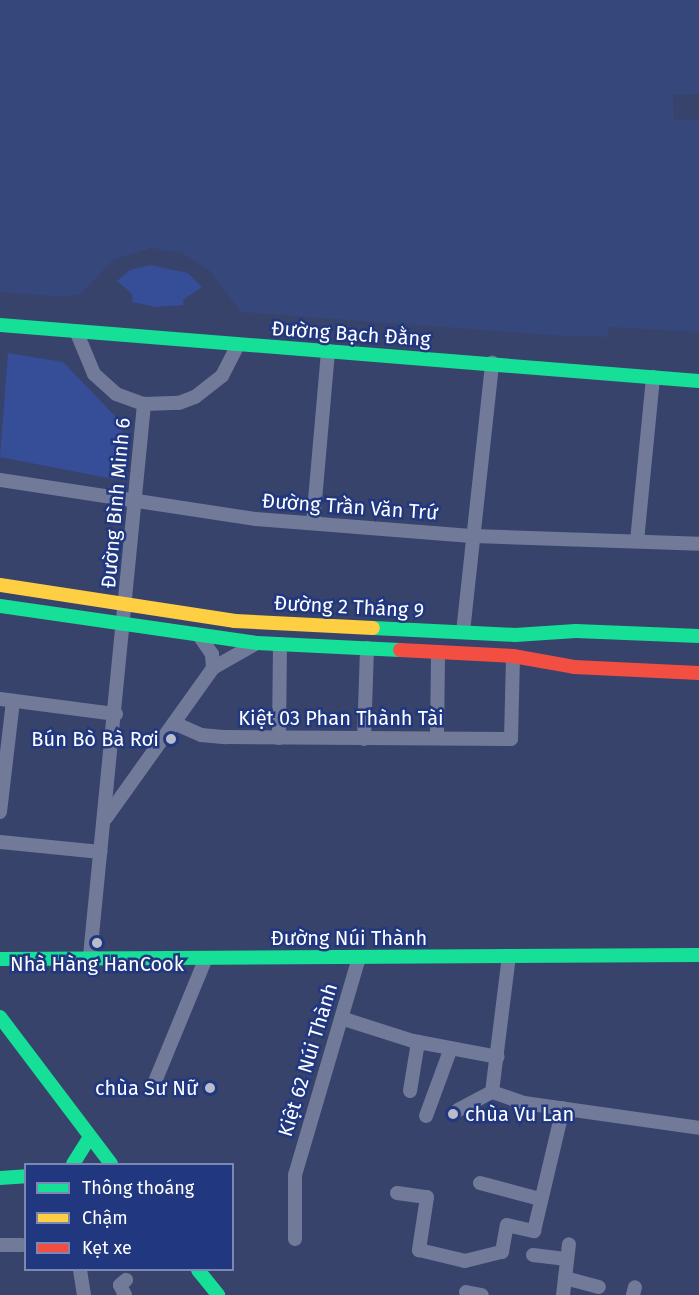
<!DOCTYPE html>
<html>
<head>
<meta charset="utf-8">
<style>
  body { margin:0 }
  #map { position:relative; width:699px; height:1295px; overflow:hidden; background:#37436a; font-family:"Fira Sans",sans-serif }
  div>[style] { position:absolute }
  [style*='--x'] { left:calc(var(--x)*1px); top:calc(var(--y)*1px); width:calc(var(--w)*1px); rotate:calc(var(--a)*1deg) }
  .green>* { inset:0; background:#354e97 }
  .water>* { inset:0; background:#35477b }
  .street>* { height:14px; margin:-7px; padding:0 7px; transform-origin:7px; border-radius:7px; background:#727a99 }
  .fast>* { height:14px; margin:-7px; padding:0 7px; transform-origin:7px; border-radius:7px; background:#16e098 }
  .slow>* { height:14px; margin:-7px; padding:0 7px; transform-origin:7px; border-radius:7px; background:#ffcf43 }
  .jam>* { height:14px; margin:-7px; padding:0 7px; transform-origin:7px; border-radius:7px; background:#f24e42 }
  .dots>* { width:16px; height:16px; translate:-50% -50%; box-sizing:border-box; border:3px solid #213880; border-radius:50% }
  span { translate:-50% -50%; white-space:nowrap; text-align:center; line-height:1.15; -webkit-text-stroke:5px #213880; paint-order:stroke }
  .street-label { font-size:20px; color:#fff }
  .poi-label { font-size:20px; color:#fff }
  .right { translate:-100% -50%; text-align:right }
  .left { translate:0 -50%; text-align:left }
  .legend { position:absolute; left:24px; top:1163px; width:210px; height:108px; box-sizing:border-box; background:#213880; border:2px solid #7a88b3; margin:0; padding:8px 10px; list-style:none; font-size:18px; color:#fff }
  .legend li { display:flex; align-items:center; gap:12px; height:30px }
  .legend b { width:30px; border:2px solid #7a88b3 }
</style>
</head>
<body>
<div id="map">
  <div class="green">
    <div style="clip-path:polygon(150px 265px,188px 273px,202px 287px,183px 300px,184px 305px,156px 307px,132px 302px,133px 295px,117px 281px,130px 270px)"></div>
    <div style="clip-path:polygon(8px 353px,63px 362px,116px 417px,123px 433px,119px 474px,113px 479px,0 457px)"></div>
  </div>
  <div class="water">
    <div style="clip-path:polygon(0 0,699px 0,699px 94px,673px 95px,674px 120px,699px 119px,699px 332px,609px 327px,607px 337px,563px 336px,241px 312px,210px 271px,182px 253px,151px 248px,113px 260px,81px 294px,66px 297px,0 292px)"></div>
  </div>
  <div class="street">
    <div style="--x:77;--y:333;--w:44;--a:67.5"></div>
    <div style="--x:94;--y:374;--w:30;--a:42"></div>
    <div style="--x:116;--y:394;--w:30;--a:20"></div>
    <div style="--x:144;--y:404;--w:35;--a:-2"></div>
    <div style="--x:179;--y:403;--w:17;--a:-21"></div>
    <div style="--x:195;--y:397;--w:34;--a:-38"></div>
    <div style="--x:222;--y:376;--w:35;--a:-63"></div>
    <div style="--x:0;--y:480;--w:259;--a:8.7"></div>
    <div style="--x:256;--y:519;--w:219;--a:4.5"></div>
    <div style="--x:474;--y:536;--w:225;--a:2"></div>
    <div style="--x:313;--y:523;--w:173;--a:-85"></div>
    <div style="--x:637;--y:541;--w:165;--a:-84.4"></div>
    <div style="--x:463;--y:632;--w:271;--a:-83.8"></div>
    <div style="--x:199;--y:635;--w:23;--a:56"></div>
    <div style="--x:212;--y:654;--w:14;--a:86"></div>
    <div style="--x:0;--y:699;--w:117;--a:7.4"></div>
    <div style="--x:174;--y:723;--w:30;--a:24"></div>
    <div style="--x:201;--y:735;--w:25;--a:5"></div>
    <div style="--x:226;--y:737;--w:285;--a:0.4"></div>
    <div style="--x:511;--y:739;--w:83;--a:-88.6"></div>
    <div style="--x:279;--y:738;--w:94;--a:-89.4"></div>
    <div style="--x:437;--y:738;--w:86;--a:-89.3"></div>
    <div style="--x:364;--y:739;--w:91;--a:-88.1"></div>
    <div style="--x:0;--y:812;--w:112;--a:-83.3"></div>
    <div style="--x:106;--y:818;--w:184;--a:-54.5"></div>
    <div style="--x:213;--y:668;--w:48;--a:-29.7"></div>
    <div style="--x:0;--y:842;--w:101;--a:5.7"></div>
    <div style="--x:90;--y:956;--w:555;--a:-84.41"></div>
    <div style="--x:344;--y:1019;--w:72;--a:17.7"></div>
    <div style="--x:413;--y:1041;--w:86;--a:10.7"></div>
    <div style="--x:154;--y:1084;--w:136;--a:-67.6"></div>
    <div style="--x:410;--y:1091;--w:50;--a:-80.7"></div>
    <div style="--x:492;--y:1092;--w:34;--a:19"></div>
    <div style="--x:524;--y:1103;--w:177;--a:8.1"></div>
    <div style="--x:492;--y:1092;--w:137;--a:-82.9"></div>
    <div style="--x:458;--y:1110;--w:38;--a:-28"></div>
    <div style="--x:426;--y:1116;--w:72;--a:-69.8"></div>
    <div style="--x:480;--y:1183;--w:62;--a:14.9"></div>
    <div style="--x:397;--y:1193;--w:30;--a:8"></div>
    <div style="--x:427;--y:1197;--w:54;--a:98.6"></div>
    <div style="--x:419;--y:1250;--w:47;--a:13.4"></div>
    <div style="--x:465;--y:1261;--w:38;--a:-14"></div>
    <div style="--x:502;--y:1252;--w:27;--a:-80"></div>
    <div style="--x:507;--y:1225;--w:28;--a:13"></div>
    <div style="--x:534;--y:1231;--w:126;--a:-76.7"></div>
    <div style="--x:295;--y:1239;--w:64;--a:-90"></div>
    <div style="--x:295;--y:1175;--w:226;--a:-73.6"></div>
    <div style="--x:0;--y:1245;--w:22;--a:0"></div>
    <div style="--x:533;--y:1255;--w:34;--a:7"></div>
    <div style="--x:80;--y:1270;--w:25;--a:81"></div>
    <div style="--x:565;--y:1278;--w:35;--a:15"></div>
    <div style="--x:466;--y:1292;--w:16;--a:11"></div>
    <div style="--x:125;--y:1295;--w:11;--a:-117"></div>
    <div style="--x:120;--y:1285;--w:8;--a:-40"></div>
    <div style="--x:563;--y:1295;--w:51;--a:-83.3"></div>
    <div style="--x:633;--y:1295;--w:8;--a:-76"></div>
  </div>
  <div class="fast">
    <div style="--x:0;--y:325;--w:701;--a:4.58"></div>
    <div style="--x:0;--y:606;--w:260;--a:8.2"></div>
    <div style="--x:257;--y:643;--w:143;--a:2.8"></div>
    <div style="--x:373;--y:628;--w:142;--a:2.8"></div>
    <div style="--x:515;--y:635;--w:61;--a:-3.8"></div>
    <div style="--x:576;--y:631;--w:123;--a:2.3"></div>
    <div style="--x:0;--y:959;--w:699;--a:-0.33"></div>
    <div style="--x:0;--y:1017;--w:184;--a:52.9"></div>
    <div style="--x:73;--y:1164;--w:32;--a:-58"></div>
    <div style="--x:0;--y:1178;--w:26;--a:-4"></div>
    <div style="--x:198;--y:1270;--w:32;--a:51"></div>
  </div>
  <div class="slow">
    <div style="--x:0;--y:585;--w:238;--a:8.7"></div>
    <div style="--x:235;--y:621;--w:138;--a:2.9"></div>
  </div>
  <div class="jam">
    <div style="--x:400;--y:650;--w:113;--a:3"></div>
    <div style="--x:513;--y:656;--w:62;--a:10.2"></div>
    <div style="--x:574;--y:667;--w:125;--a:2.7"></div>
  </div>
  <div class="dots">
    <div style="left:171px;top:739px;background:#b9bdcb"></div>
    <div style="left:97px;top:943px;background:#b9bdcb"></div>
    <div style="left:210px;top:1088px;background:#b9bdcb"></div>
    <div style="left:453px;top:1114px;background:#b9bdcb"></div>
  </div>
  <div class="street-label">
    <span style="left:351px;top:334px;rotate:4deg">Đường Bạch Đằng</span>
    <span style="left:116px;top:503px;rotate:-85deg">Đường Bình Minh 6</span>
    <span style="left:350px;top:507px;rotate:4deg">Đường Trần Văn Trứ</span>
    <span style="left:349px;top:607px;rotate:3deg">Đường 2 Tháng 9</span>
    <span style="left:341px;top:718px">Kiệt 03 Phan Thành Tài</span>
    <span style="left:349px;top:938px">Đường Núi Thành</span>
    <span style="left:308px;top:1060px;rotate:-73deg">Kiệt 62 Núi Thành</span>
  </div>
  <div class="poi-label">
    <span class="right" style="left:159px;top:739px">Bún Bò Bà Rơi</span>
    <span style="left:97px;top:964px">Nhà Hàng HanCook</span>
    <span class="right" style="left:198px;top:1088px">chùa Sư Nữ</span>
    <span class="left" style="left:465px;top:1114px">chùa Vu Lan</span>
  </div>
  <ul class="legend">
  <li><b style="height:8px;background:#16e098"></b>Thông thoáng</li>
  <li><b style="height:8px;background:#ffcf43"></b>Chậm</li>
  <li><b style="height:8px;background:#f24e42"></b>Kẹt xe</li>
  </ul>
</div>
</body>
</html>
